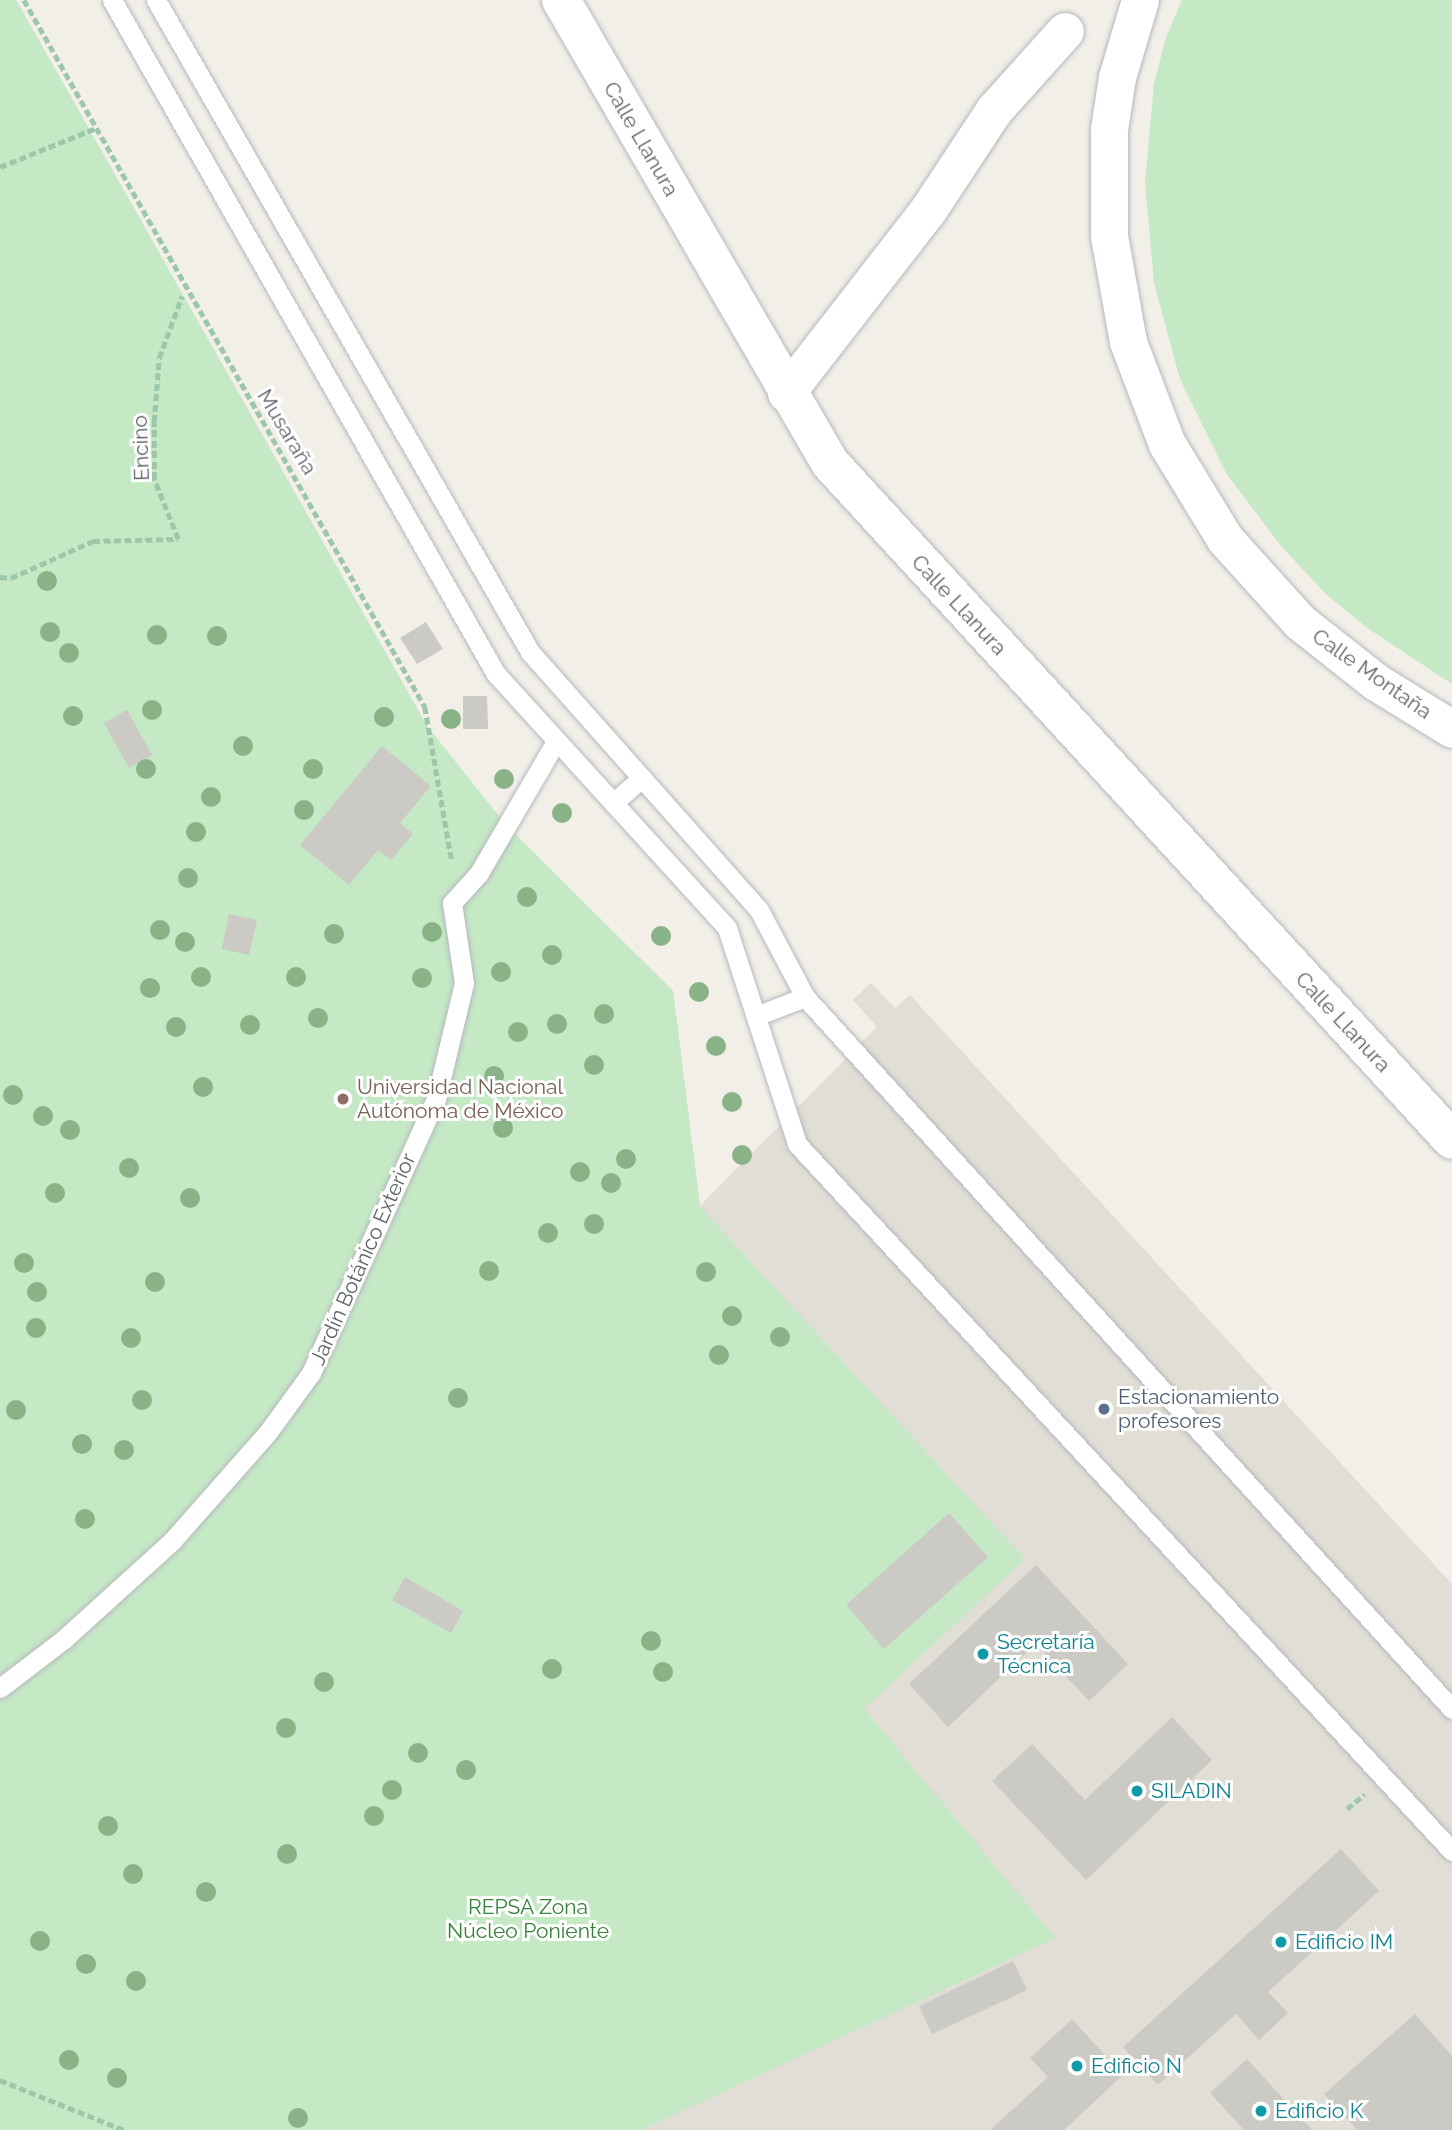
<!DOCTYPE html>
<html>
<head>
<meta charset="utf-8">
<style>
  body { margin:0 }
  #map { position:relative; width:1452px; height:2130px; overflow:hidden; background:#f1efe8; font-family:Raleway,sans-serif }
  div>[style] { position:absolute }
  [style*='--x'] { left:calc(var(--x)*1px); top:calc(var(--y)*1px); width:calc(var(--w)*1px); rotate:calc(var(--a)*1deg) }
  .education>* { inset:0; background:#e1ded6 }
  .green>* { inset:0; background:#c5e8c5 }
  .building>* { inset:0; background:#cccac5 }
  .path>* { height:4.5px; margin-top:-2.25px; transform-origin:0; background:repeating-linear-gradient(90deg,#9cc7a9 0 7px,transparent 0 10.5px) }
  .roads { filter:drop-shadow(0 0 2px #b5b8bc) drop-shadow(0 0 2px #b5b8bc) }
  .service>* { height:19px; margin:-9.5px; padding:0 9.5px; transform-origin:9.5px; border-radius:9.5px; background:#fff }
  .minor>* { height:37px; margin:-18.5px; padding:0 18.5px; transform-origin:18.5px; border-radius:18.5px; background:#fff }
  .tertiary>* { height:38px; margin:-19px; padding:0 19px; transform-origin:19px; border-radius:19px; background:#fff }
  .trees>* { width:20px; height:20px; margin:-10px; border-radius:50%; background:#89b387 }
  .dots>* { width:19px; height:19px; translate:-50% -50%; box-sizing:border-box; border:4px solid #fff; border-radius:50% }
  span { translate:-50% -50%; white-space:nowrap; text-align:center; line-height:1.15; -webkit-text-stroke:6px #fff; paint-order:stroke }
  .street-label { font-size:21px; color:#5f6368 }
  .education-label { font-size:21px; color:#785e54 }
  .left { translate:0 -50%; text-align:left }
  .service-label { font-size:21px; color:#4e5e75 }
  .culture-label { font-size:21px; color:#0d838f }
  .park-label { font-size:21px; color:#348238 }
</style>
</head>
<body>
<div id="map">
  <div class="education">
    <div style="clip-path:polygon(0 0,16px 0,427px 726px,505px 824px,673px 991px,700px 1206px,877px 1027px,853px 1000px,871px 983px,895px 1008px,910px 995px,1452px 1584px,1452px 2130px,0 2130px)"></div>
  </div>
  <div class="green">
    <div style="clip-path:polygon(0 0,16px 0,427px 726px,505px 824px,673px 991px,700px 1207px,1025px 1559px,864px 1709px,1055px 1938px,641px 2130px,0 2130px)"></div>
    <div style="clip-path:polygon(1182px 0,1452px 0,1452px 684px,1366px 627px,1326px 594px,1281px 546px,1226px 473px,1180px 379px,1154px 283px,1145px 183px,1154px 84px,1166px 37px)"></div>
  </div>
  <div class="building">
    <div style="clip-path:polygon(426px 622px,443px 649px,417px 664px,400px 638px)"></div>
    <div style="clip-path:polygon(463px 696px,487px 696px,488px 729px,463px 729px)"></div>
    <div style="clip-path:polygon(127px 710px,152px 755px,129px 768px,104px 723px)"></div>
    <div style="clip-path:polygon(382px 746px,431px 786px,400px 823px,413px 834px,391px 860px,378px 850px,349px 885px,300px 845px)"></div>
    <div style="clip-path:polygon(229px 914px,257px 920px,249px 955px,222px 949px)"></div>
    <div style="clip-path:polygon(949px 1513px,988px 1557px,884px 1649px,846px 1605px)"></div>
    <div style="clip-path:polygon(1036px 1565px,1128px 1664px,1089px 1701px,1036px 1644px,948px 1727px,909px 1684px)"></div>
    <div style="clip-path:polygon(405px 1577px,463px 1611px,451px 1633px,392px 1600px)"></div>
    <div style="clip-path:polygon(1172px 1717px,1212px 1760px,1086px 1880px,992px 1781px,1032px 1744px,1085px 1800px)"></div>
    <div style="clip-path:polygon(1341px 1849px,1379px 1891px,1268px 1992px,1288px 2013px,1259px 2040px,1236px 2014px,1158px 2085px,1123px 2047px)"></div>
    <div style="clip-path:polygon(1013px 1961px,1027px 1990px,932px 2034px,919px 2006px)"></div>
    <div style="clip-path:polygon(1415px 2014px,1452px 2056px,1452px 2130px,1357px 2130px,1324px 2094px)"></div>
    <div style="clip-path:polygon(1072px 2019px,1123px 2075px,1064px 2130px,990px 2130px,1048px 2077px,1030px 2058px)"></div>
    <div style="clip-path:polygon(1247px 2059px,1312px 2130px,1244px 2130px,1210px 2093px)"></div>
  </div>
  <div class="path">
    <div style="--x:24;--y:0;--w:813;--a:60.44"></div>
    <div style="--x:425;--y:707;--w:157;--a:80.1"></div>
    <div style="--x:0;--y:167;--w:104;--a:-22.1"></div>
    <div style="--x:0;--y:577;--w:11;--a:5"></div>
    <div style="--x:11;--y:578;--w:90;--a:-24.3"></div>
    <div style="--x:93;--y:541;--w:85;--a:-1.3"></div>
    <div style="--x:178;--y:539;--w:65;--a:-111.8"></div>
    <div style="--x:154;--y:479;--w:57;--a:-90"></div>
    <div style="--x:154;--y:422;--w:64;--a:-85.5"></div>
    <div style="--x:159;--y:358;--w:66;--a:-69.6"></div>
    <div style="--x:1347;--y:1809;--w:23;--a:-40"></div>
    <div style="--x:0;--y:2080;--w:134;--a:22"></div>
  </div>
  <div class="roads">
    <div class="service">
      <div style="--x:112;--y:0;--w:776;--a:60.33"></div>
      <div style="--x:496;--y:674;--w:343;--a:47.7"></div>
      <div style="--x:727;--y:928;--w:227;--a:72"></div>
      <div style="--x:797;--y:1144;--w:964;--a:47.19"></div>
      <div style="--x:156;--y:0;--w:752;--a:60.16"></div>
      <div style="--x:530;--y:652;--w:345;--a:48.4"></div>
      <div style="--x:759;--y:910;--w:98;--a:62.1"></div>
      <div style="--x:805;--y:997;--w:962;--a:47.74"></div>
      <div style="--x:613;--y:803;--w:37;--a:-41"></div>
      <div style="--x:756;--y:1016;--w:53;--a:-21.2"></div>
      <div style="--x:0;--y:1688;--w:81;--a:-37.4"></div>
      <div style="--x:64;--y:1639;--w:146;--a:-42.2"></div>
      <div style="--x:172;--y:1541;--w:145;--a:-48.6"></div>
      <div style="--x:268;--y:1432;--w:73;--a:-53.9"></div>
      <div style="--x:311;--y:1373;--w:301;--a:-65.5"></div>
      <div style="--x:436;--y:1099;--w:119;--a:-76.4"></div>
      <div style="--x:464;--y:983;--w:81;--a:-98.5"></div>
      <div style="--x:452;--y:903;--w:40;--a:-48"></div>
      <div style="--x:479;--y:873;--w:153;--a:-59.7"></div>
    </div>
    <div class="minor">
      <div style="--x:1140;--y:0;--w:80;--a:106.6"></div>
      <div style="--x:1117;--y:77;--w:53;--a:98.7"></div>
      <div style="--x:1109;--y:129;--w:107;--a:90"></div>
      <div style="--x:1109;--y:236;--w:108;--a:79.8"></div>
      <div style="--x:1128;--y:342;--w:109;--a:69.1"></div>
      <div style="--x:1167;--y:444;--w:111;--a:58.6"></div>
      <div style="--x:1225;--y:539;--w:112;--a:47.9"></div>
      <div style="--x:1300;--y:622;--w:97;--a:38.3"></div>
      <div style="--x:1376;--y:682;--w:89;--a:31.7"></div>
      <div style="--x:786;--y:393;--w:232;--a:-52.2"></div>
      <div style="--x:928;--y:210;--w:120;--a:-56.6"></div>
      <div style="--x:994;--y:110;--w:106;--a:-48.1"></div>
    </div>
    <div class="tertiary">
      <div style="--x:561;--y:0;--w:535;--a:59.84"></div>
      <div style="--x:830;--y:463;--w:919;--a:47.42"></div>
    </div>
  </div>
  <div class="trees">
    <div style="left:47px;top:581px"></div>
    <div style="left:50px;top:632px"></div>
    <div style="left:157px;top:635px"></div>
    <div style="left:217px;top:636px"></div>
    <div style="left:69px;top:653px"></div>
    <div style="left:152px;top:710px"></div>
    <div style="left:73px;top:716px"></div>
    <div style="left:384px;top:717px"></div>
    <div style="left:451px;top:719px"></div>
    <div style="left:243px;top:746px"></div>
    <div style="left:146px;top:769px"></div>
    <div style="left:313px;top:769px"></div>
    <div style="left:504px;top:779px"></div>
    <div style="left:211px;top:797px"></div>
    <div style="left:304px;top:810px"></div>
    <div style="left:562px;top:813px"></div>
    <div style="left:196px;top:832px"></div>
    <div style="left:188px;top:878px"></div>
    <div style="left:527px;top:897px"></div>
    <div style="left:160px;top:930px"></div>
    <div style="left:432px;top:932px"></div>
    <div style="left:334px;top:934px"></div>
    <div style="left:661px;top:936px"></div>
    <div style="left:185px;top:942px"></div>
    <div style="left:552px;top:955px"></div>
    <div style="left:501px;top:972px"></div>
    <div style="left:201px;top:977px"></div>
    <div style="left:296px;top:977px"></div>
    <div style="left:422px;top:978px"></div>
    <div style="left:150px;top:988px"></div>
    <div style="left:699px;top:992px"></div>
    <div style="left:604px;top:1014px"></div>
    <div style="left:318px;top:1018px"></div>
    <div style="left:557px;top:1024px"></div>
    <div style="left:250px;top:1025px"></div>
    <div style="left:176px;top:1027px"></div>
    <div style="left:518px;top:1032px"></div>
    <div style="left:716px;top:1046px"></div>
    <div style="left:594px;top:1065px"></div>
    <div style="left:494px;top:1076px"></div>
    <div style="left:203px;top:1087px"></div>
    <div style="left:13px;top:1095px"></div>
    <div style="left:732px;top:1102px"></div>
    <div style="left:43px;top:1116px"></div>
    <div style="left:503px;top:1128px"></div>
    <div style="left:70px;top:1130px"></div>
    <div style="left:742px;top:1155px"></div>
    <div style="left:626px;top:1159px"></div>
    <div style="left:129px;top:1168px"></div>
    <div style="left:580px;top:1172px"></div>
    <div style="left:611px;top:1183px"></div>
    <div style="left:55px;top:1193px"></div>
    <div style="left:190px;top:1198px"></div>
    <div style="left:594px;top:1224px"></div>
    <div style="left:548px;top:1233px"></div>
    <div style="left:24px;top:1263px"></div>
    <div style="left:489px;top:1271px"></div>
    <div style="left:706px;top:1272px"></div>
    <div style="left:155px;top:1282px"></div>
    <div style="left:37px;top:1292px"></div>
    <div style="left:732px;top:1316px"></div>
    <div style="left:36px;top:1328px"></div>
    <div style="left:780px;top:1337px"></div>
    <div style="left:131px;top:1338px"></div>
    <div style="left:719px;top:1355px"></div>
    <div style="left:458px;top:1398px"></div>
    <div style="left:142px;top:1400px"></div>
    <div style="left:16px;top:1410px"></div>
    <div style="left:82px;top:1444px"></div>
    <div style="left:124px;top:1450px"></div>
    <div style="left:85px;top:1519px"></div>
    <div style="left:651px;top:1641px"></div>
    <div style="left:552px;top:1669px"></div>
    <div style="left:663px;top:1672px"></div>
    <div style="left:324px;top:1682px"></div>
    <div style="left:286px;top:1728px"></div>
    <div style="left:418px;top:1753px"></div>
    <div style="left:466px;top:1770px"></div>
    <div style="left:392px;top:1790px"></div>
    <div style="left:374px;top:1816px"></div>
    <div style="left:108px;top:1826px"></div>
    <div style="left:287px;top:1854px"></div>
    <div style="left:133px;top:1874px"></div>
    <div style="left:206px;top:1892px"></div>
    <div style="left:40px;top:1941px"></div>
    <div style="left:86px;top:1964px"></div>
    <div style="left:136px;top:1981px"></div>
    <div style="left:69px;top:2060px"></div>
    <div style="left:117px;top:2078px"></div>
    <div style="left:298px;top:2118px"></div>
  </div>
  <div class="dots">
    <div style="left:343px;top:1099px;background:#8d6e63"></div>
    <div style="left:1104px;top:1409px;background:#5c6f8a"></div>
    <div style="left:983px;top:1654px;background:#0f9aa8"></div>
    <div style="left:1137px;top:1791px;background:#0f9aa8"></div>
    <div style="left:1281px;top:1942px;background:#0f9aa8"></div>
    <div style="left:1077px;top:2066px;background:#0f9aa8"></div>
    <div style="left:1261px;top:2111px;background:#0f9aa8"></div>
  </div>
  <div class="street-label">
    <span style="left:641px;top:139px;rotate:60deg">Calle Llanura</span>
    <span style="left:287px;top:432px;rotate:59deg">Musaraña</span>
    <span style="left:141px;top:448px;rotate:-92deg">Encino</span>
    <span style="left:959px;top:605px;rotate:47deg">Calle Llanura</span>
    <span style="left:1372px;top:674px;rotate:35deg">Calle Montaña</span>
    <span style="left:1343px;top:1022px;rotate:47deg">Calle Llanura</span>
    <span style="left:363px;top:1259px;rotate:-66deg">Jardín Botánico Exterior</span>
  </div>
  <div class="education-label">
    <span class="left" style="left:357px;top:1099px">Universidad Nacional<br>Autónoma de México</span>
  </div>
  <div class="service-label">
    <span class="left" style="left:1118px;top:1409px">Estacionamiento<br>profesores</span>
  </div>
  <div class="culture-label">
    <span class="left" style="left:997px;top:1654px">Secretaría<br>Técnica</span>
    <span class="left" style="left:1151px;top:1791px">SILADIN</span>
    <span class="left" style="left:1295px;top:1942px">Edificio IM</span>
    <span class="left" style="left:1091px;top:2066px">Edificio N</span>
    <span class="left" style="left:1275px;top:2111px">Edificio K</span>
  </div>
  <div class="park-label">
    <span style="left:528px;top:1919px">REPSA Zona<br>Núcleo Poniente</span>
  </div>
</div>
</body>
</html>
